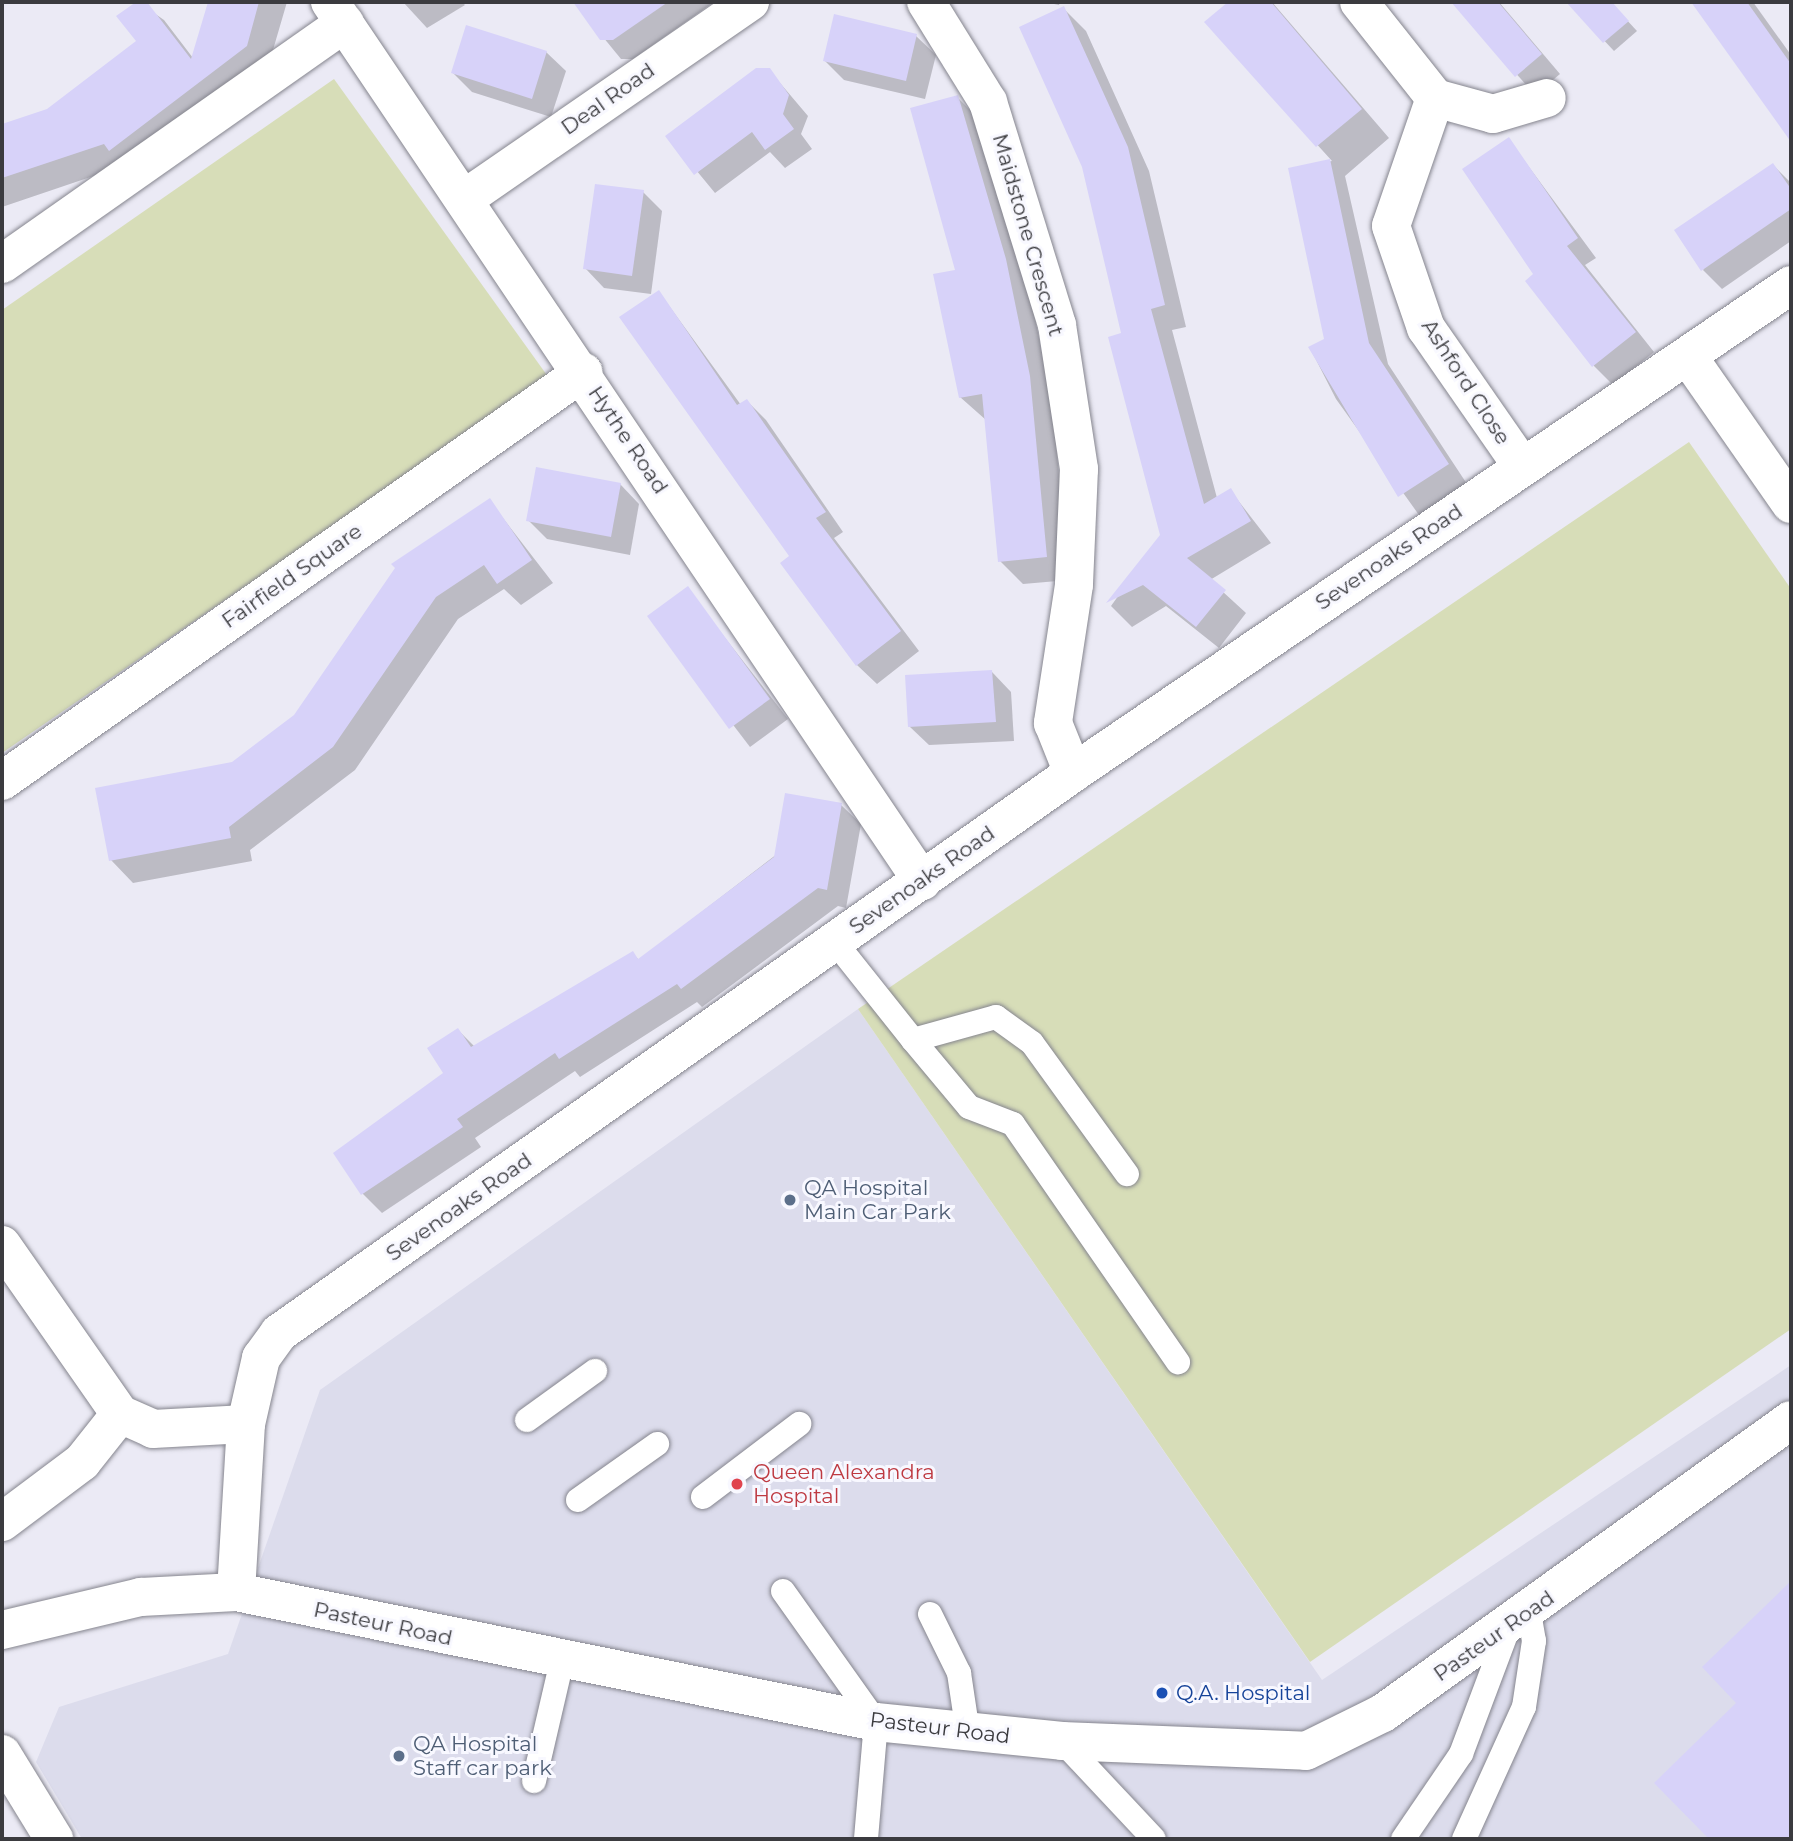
<!DOCTYPE html>
<html>
<head>
<meta charset="utf-8">
<style>
  body { margin:0 }
  #map { position:relative; width:1793px; height:1841px; overflow:hidden; background:#ebeaf5; font-family:Montserrat,sans-serif }
  div>[style] { position:absolute }
  [style*='--x'] { left:calc(var(--x)*1px); top:calc(var(--y)*1px); width:calc(var(--w)*1px); rotate:calc(var(--a)*1deg) }
  .built>* { inset:0; background:#dcdcec }
  .green>* { inset:0; background:#d7ddb8 }
  .shadow>* { inset:0; background:#0003 }
  .building>* { inset:0; background:#d7d2f9 }
  .roads { filter:drop-shadow(0 0 2px #85858e) drop-shadow(0 0 2px #85858e) }
  .service>* { height:24px; margin:-12px; padding:0 12px; transform-origin:12px; border-radius:12px; background:#fff }
  .minor>* { height:38px; margin:-19px; padding:0 19px; transform-origin:19px; border-radius:19px; background:#fff }
  .dots>* { width:19px; height:19px; translate:-50% -50%; box-sizing:border-box; border:4px solid #f8f8ff; border-radius:50% }
  span { translate:-50% -50%; white-space:nowrap; text-align:center; line-height:1.15; -webkit-text-stroke:6px #f8f8ff; paint-order:stroke }
  .street-label { font-size:21px; color:#3b3b3f }
  .service-label { font-size:21px; color:#4e5e75 }
  .left { translate:0 -50%; text-align:left }
  .health-label { font-size:21px; color:#be3a42 }
  .transit-label { font-size:21px; color:#164399 }
  .frame { position:absolute; inset:0; border:4px solid #3b3b3f; pointer-events:none }
</style>
</head>
<body>
<div id="map">
  <div class="built">
    <div style="clip-path:polygon(858px 1009px,1322px 1680px,1791px 1365px,1791px 1839px,82px 1839px,36px 1762px,59px 1707px,228px 1654px,320px 1390px)"></div>
  </div>
  <div class="green">
    <div style="clip-path:polygon(334px 79px,549px 378px,2px 753px,2px 310px)"></div>
    <div style="clip-path:polygon(1689px 442px,1791px 589px,1791px 1329px,1310px 1662px,858px 1009px)"></div>
  </div>
  <div class="shadow">
    <div style="clip-path:polygon(138px 2px,164px 20px,193px 58px,209px 2px,287px 2px,268px 67px,126px 165px,2px 207px,2px 126px,48px 110px,138px 42px,119px 17px)"></div>
    <div style="clip-path:polygon(403px 2px,462px 2px,465px 5px,427px 28px)"></div>
    <div style="clip-path:polygon(714px 2px,633px 59px,621px 59px,576px 4px)"></div>
    <div style="clip-path:polygon(1044px 2px,1060px 2px,1059px 5px)"></div>
    <div style="clip-path:polygon(1231px 2px,1272px 2px,1389px 138px,1345px 176px,1388px 364px,1467px 484px,1419px 515px,1336px 399px,1310px 348px,1326px 340px,1290px 169px,1332px 161px,1206px 22px)"></div>
    <div style="clip-path:polygon(1453px 2px,1499px 2px,1560px 74px,1535px 95px)"></div>
    <div style="clip-path:polygon(1610px 2px,1637px 31px,1614px 51px,1570px 4px)"></div>
    <div style="clip-path:polygon(1693px 2px,1753px 2px,1791px 55px,1791px 135px)"></div>
    <div style="clip-path:polygon(1064px 9px,1086px 31px,1149px 171px,1186px 327px,1172px 330px,1217px 498px,1230px 490px,1271px 543px,1210px 580px,1246px 613px,1219px 648px,1166px 606px,1132px 627px,1111px 606px,1162px 535px)"></div>
    <div style="clip-path:polygon(916px 36px,936px 55px,925px 99px,844px 80px,825px 61px)"></div>
    <div style="clip-path:polygon(546px 52px,566px 71px,551px 117px,472px 92px,453px 73px)"></div>
    <div style="clip-path:polygon(769px 70px,808px 116px,801px 134px,812px 149px,785px 168px,770px 152px,715px 193px,668px 136px)"></div>
    <div style="clip-path:polygon(957px 97px,980px 120px,1028px 284px,1052px 401px,1069px 580px,1023px 584px,1000px 561px,986px 420px,960px 397px)"></div>
    <div style="clip-path:polygon(1509px 140px,1596px 258px,1585px 265px,1654px 352px,1613px 385px,1594px 366px)"></div>
    <div style="clip-path:polygon(1773px 165px,1791px 183px,1791px 241px,1722px 289px,1703px 270px)"></div>
    <div style="clip-path:polygon(643px 192px,662px 211px,651px 294px,604px 288px,585px 268px)"></div>
    <div style="clip-path:polygon(659px 292px,741px 405px,747px 401px,766px 420px,843px 532px,834px 538px,919px 651px,877px 684px,857px 665px,791px 556px)"></div>
    <div style="clip-path:polygon(620px 484px,639px 504px,630px 555px,547px 539px,528px 520px)"></div>
    <div style="clip-path:polygon(489px 500px,553px 583px,521px 605px,504px 589px,458px 619px,355px 770px,250px 850px,252px 861px,133px 883px,111px 860px,296px 716px)"></div>
    <div style="clip-path:polygon(687px 589px,788px 719px,750px 747px,650px 616px)"></div>
    <div style="clip-path:polygon(992px 672px,1011px 692px,1014px 741px,929px 745px,909px 726px)"></div>
    <div style="clip-path:polygon(841px 805px,861px 824px,846px 908px,838px 906px,702px 1007px,697px 1002px,580px 1077px,575px 1071px,475px 1138px,481px 1147px,382px 1213px,363px 1194px,335px 1153px,445px 1073px,458px 1030px,475px 1047px,633px 954px,639px 960px)"></div>
    <div style="clip-path:polygon(1791px 1584px,1791px 1839px,1710px 1839px,1739px 1703px,1705px 1667px)"></div>
  </div>
  <div class="building">
    <div style="clip-path:polygon(136px 2px,147px 2px,191px 59px,208px 2px,259px 2px,247px 46px,109px 151px,104px 144px,2px 178px,2px 124px,47px 109px,136px 41px,116px 16px)"></div>
    <div style="clip-path:polygon(573px 2px,668px 2px,613px 40px,600px 40px)"></div>
    <div style="clip-path:polygon(1228px 2px,1271px 2px,1362px 109px,1316px 147px,1204px 22px)"></div>
    <div style="clip-path:polygon(1451px 2px,1498px 2px,1542px 54px,1515px 77px)"></div>
    <div style="clip-path:polygon(1566px 2px,1612px 2px,1629px 21px,1603px 43px)"></div>
    <div style="clip-path:polygon(1691px 2px,1747px 2px,1791px 64px,1791px 142px)"></div>
    <div style="clip-path:polygon(1064px 6px,1128px 147px,1165px 305px,1151px 309px,1204px 504px,1231px 488px,1251px 521px,1187px 558px,1226px 590px,1196px 627px,1143px 585px,1106px 603px,1160px 535px,1108px 337px,1121px 333px,1082px 167px,1019px 27px)"></div>
    <div style="clip-path:polygon(834px 14px,917px 34px,906px 81px,823px 61px)"></div>
    <div style="clip-path:polygon(466px 25px,547px 51px,532px 99px,451px 73px)"></div>
    <div style="clip-path:polygon(756px 68px,770px 68px,789px 95px,783px 114px,794px 129px,765px 150px,752px 132px,694px 175px,665px 136px)"></div>
    <div style="clip-path:polygon(958px 95px,1006px 259px,1030px 376px,1047px 557px,998px 562px,982px 394px,959px 398px,933px 274px,955px 270px,910px 108px)"></div>
    <div style="clip-path:polygon(1509px 137px,1578px 238px,1567px 246px,1636px 332px,1592px 367px,1525px 281px,1533px 274px,1462px 169px)"></div>
    <div style="clip-path:polygon(1330px 159px,1369px 343px,1449px 464px,1398px 497px,1308px 347px,1324px 339px,1288px 168px)"></div>
    <div style="clip-path:polygon(1773px 163px,1791px 189px,1791px 209px,1701px 271px,1674px 230px)"></div>
    <div style="clip-path:polygon(595px 184px,644px 190px,632px 276px,583px 269px)"></div>
    <div style="clip-path:polygon(659px 290px,737px 405px,747px 399px,826px 512px,816px 518px,901px 631px,856px 666px,780px 563px,789px 556px,619px 317px)"></div>
    <div style="clip-path:polygon(536px 467px,621px 483px,611px 537px,526px 521px)"></div>
    <div style="clip-path:polygon(490px 498px,532px 560px,497px 584px,484px 565px,436px 597px,333px 747px,229px 827px,231px 838px,109px 861px,95px 788px,232px 762px,294px 715px,395px 568px,391px 564px)"></div>
    <div style="clip-path:polygon(688px 586px,770px 699px,729px 729px,647px 616px)"></div>
    <div style="clip-path:polygon(992px 670px,996px 722px,908px 727px,905px 675px)"></div>
    <div style="clip-path:polygon(785px 793px,842px 803px,827px 890px,818px 888px,681px 989px,677px 984px,559px 1059px,555px 1053px,457px 1119px,463px 1127px,361px 1195px,333px 1153px,443px 1073px,427px 1048px,458px 1028px,471px 1047px,633px 951px,638px 959px,774px 857px)"></div>
    <div style="clip-path:polygon(1791px 1581px,1791px 1839px,1709px 1839px,1654px 1783px,1736px 1703px,1702px 1667px)"></div>
  </div>
  <div class="roads">
    <div class="service">
      <div style="--x:835;--y:942;--w:125;--a:51.5"></div>
      <div style="--x:913;--y:1040;--w:86;--a:-15.5"></div>
      <div style="--x:996;--y:1017;--w:44;--a:35.8"></div>
      <div style="--x:1032;--y:1043;--w:162;--a:54.1"></div>
      <div style="--x:913;--y:1040;--w:87;--a:50.1"></div>
      <div style="--x:969;--y:1107;--w:47;--a:21.1"></div>
      <div style="--x:1013;--y:1124;--w:290;--a:55.3"></div>
      <div style="--x:527;--y:1420;--w:84;--a:-35.8"></div>
      <div style="--x:703;--y:1497;--w:121;--a:-37.2"></div>
      <div style="--x:578;--y:1500;--w:97;--a:-35.3"></div>
      <div style="--x:783;--y:1591;--w:161;--a:54.6"></div>
      <div style="--x:876;--y:1722;--w:117;--a:94.9"></div>
      <div style="--x:930;--y:1614;--w:66;--a:63.8"></div>
      <div style="--x:959;--y:1673;--w:61;--a:81.5"></div>
      <div style="--x:1062;--y:1741;--w:134;--a:46.8"></div>
      <div style="--x:534;--y:1781;--w:123;--a:-76.9"></div>
      <div style="--x:1403;--y:1839;--w:103;--a:-55.7"></div>
      <div style="--x:1461;--y:1754;--w:137;--a:-69.4"></div>
      <div style="--x:1464;--y:1839;--w:145;--a:-65.6"></div>
      <div style="--x:1524;--y:1707;--w:67;--a:-81.4"></div>
      <div style="--x:1534;--y:1641;--w:29;--a:-100"></div>
    </div>
    <div class="minor">
      <div style="--x:330;--y:2;--w:1060;--a:56.04"></div>
      <div style="--x:926;--y:2;--w:118;--a:58.2"></div>
      <div style="--x:988;--y:102;--w:233;--a:72.8"></div>
      <div style="--x:1057;--y:325;--w:146;--a:81.3"></div>
      <div style="--x:1079;--y:469;--w:116;--a:92.5"></div>
      <div style="--x:1074;--y:585;--w:140;--a:98.7"></div>
      <div style="--x:1053;--y:723;--w:54;--a:68.2"></div>
      <div style="--x:1359;--y:2;--w:122;--a:51.6"></div>
      <div style="--x:1435;--y:98;--w:60;--a:15.4"></div>
      <div style="--x:1493;--y:114;--w:56;--a:-16.5"></div>
      <div style="--x:1435;--y:98;--w:135;--a:109"></div>
      <div style="--x:1391;--y:226;--w:108;--a:71.1"></div>
      <div style="--x:1426;--y:328;--w:168;--a:55.2"></div>
      <div style="--x:467;--y:197;--w:344;--a:-34.6"></div>
      <div style="--x:2;--y:264;--w:419;--a:-35.1"></div>
      <div style="--x:1689;--y:358;--w:178;--a:55.1"></div>
      <div style="--x:2;--y:781;--w:711;--a:-35.14"></div>
      <div style="--x:2;--y:1245;--w:206;--a:55.1"></div>
      <div style="--x:120;--y:1414;--w:36;--a:24"></div>
      <div style="--x:153;--y:1429;--w:93;--a:-3.1"></div>
      <div style="--x:2;--y:1522;--w:100;--a:-36.9"></div>
      <div style="--x:82;--y:1462;--w:61;--a:-51.6"></div>
      <div style="--x:236;--y:1592;--w:168;--a:-86.6"></div>
      <div style="--x:246;--y:1424;--w:68;--a:-77.2"></div>
      <div style="--x:261;--y:1358;--w:31;--a:-54"></div>
      <div style="--x:279;--y:1333;--w:972;--a:-35.19"></div>
      <div style="--x:1073;--y:773;--w:868;--a:-34.2"></div>
      <div style="--x:2;--y:1630;--w:143;--a:-13.4"></div>
      <div style="--x:141;--y:1597;--w:95;--a:-3"></div>
      <div style="--x:236;--y:1592;--w:653;--a:11.48"></div>
      <div style="--x:876;--y:1722;--w:187;--a:5.8"></div>
      <div style="--x:1062;--y:1741;--w:244;--a:2.3"></div>
      <div style="--x:1306;--y:1751;--w:86;--a:-26.3"></div>
      <div style="--x:1383;--y:1713;--w:502;--a:-35.68"></div>
      <div style="--x:2;--y:1754;--w:100;--a:58.5"></div>
    </div>
  </div>
  <div class="dots">
    <div style="left:790px;top:1200px;background:#5c6f8a"></div>
    <div style="left:737px;top:1484px;background:#e0444e"></div>
    <div style="left:1162px;top:1693px;background:#1a4fb4"></div>
    <div style="left:399px;top:1756px;background:#5c6f8a"></div>
  </div>
  <div class="street-label">
    <span style="left:608px;top:99px;rotate:-35deg">Deal Road</span>
    <span style="left:1028px;top:235px;rotate:74deg">Maidstone Crescent</span>
    <span style="left:1466px;top:382px;rotate:57deg">Ashford Close</span>
    <span style="left:628px;top:440px;rotate:56deg">Hythe Road</span>
    <span style="left:1389px;top:557px;rotate:-34deg">Sevenoaks Road</span>
    <span style="left:292px;top:576px;rotate:-35deg">Fairfield Square</span>
    <span style="left:922px;top:880px;rotate:-35deg">Sevenoaks Road</span>
    <span style="left:459px;top:1207px;rotate:-35deg">Sevenoaks Road</span>
    <span style="left:383px;top:1624px;rotate:12deg">Pasteur Road</span>
    <span style="left:1494px;top:1636px;rotate:-35deg">Pasteur Road</span>
    <span style="left:940px;top:1728px;rotate:7deg">Pasteur Road</span>
  </div>
  <div class="service-label">
    <span class="left" style="left:804px;top:1200px">QA Hospital<br>Main Car Park</span>
    <span class="left" style="left:413px;top:1756px">QA Hospital<br>Staff car park</span>
  </div>
  <div class="health-label">
    <span class="left" style="left:753px;top:1484px">Queen Alexandra<br>Hospital</span>
  </div>
  <div class="transit-label">
    <span class="left" style="left:1176px;top:1693px">Q.A. Hospital</span>
  </div>
  <div class="frame"></div>
</div>
</body>
</html>
